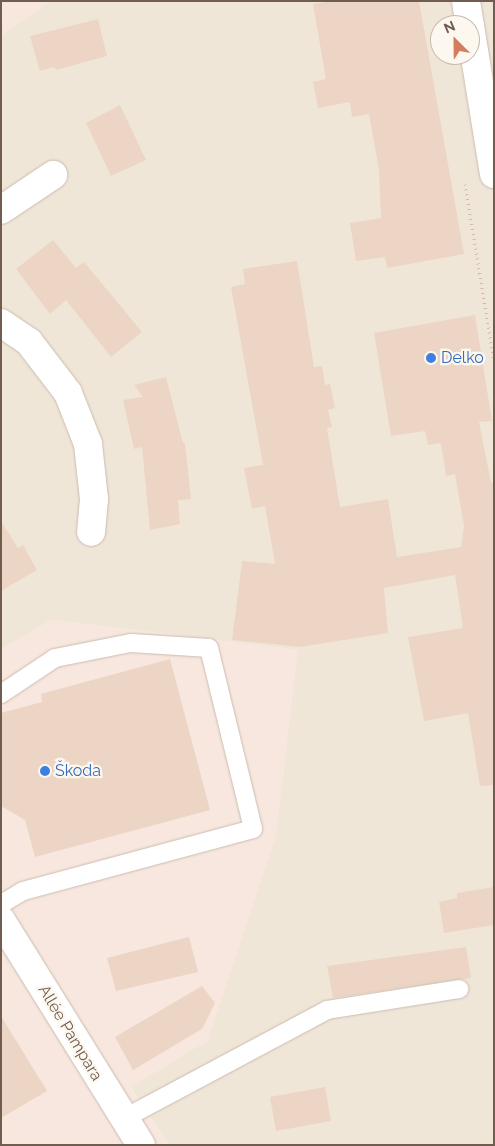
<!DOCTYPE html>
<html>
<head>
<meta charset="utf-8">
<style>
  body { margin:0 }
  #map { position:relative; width:495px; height:1146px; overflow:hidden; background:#faf4e9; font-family:Raleway,sans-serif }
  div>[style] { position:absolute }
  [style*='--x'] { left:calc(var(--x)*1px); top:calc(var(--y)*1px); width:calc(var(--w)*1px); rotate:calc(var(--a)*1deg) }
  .residential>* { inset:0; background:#f0e6d8 }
  .commercial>* { inset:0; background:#f8e7de }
  .building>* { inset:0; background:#ecd5c4 }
  .path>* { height:3px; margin-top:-1.5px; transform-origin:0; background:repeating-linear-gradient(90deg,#d0b9a7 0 1px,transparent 0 5px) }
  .roads { filter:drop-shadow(0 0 1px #cabcb0) drop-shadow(0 0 1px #cabcb0) }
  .service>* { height:18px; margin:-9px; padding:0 9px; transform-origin:9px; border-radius:9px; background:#fff }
  .minor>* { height:28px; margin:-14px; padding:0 14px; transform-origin:14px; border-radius:14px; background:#fff }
  .secondary>* { height:28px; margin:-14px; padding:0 14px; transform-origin:14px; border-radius:14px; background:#fff }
  .dots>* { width:14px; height:14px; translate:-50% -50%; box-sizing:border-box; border:2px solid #fdf8ef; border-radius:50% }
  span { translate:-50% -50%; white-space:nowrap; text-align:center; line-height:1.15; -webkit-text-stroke:4.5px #fdf8ef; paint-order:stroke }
  .shop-label { font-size:16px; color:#366cbe }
  .left { translate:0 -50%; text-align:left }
  .street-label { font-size:16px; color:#715d50 }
  .frame { position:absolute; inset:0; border:2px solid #715d50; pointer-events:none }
  .north { position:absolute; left:430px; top:15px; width:50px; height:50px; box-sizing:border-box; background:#fdf8ef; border:1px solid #c5baaf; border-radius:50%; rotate:337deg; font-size:14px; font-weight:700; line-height:20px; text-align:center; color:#715d50 }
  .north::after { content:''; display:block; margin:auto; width:18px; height:22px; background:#d37d5e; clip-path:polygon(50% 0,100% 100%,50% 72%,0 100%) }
</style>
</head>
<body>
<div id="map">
  <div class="residential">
    <div style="clip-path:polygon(evenodd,50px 1px,494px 1px,494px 1145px,169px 1145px,130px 1087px,208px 1040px,298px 650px,52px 620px,1px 649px,1px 35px,50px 1px,440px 25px,470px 25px,470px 55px,440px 55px,440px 25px)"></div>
  </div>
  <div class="commercial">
    <div style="clip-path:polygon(1px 1px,50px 1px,1px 35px)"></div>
    <div style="clip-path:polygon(51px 620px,298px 650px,276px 836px,208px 1040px,130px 1088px,169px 1145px,1px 1145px,1px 649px)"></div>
  </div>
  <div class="building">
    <div style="clip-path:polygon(334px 1px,419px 1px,464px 254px,387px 268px,385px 257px,356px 261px,350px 223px,381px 218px,379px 170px,369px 114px,352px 117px,350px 102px,318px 108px,313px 82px,326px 79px,313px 4px)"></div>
    <div style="clip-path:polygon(98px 19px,107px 56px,56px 70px,54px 67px,40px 71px,30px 36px)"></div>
    <div style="clip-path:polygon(120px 105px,146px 160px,111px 176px,86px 123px)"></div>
    <div style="clip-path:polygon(53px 240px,76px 268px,84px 262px,142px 332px,111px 357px,66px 300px,50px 314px,16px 269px)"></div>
    <div style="clip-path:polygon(297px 261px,314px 367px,322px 366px,325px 385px,330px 384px,335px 408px,328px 410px,332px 427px,327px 428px,340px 507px,388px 499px,397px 557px,461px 547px,464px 526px,455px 474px,446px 476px,441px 443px,428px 445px,425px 431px,391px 436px,374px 333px,475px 315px,492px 421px,479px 422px,491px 483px,494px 482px,494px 785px,480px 786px,468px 713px,424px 721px,421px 705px,408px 637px,463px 628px,455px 575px,384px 588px,388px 633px,300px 647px,232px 640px,242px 561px,275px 564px,265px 506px,252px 509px,244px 468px,263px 465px,231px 287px,245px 284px,243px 269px)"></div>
    <div style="clip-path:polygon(166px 377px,183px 443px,185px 443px,191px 499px,178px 500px,180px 524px,150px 530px,142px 447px,134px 449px,123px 400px,143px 397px,134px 385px)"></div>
    <div style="clip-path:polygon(1px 521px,18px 548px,23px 545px,37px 570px,1px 591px)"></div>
    <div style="clip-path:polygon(170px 659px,210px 810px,35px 857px,25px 820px,1px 806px,1px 713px,42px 702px,41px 694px)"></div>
    <div style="clip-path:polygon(494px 887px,494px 925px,444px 933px,439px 902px,457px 898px,457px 893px)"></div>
    <div style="clip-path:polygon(189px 937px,198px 972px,116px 991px,107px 958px)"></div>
    <div style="clip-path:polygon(466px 947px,471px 978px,333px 998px,327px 966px)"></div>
    <div style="clip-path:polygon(202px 986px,215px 1003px,202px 1029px,133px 1070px,115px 1037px)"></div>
    <div style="clip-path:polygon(1px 1016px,47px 1091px,1px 1118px)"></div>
    <div style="clip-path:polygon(325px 1087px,331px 1121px,276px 1131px,270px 1097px)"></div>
  </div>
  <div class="path">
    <div style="--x:465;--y:184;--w:179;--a:80.7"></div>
  </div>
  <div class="roads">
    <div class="service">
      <div style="--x:1;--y:694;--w:65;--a:-33.7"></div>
      <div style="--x:55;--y:658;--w:77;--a:-11.2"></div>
      <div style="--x:131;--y:643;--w:78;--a:3.7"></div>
      <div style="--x:209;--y:648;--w:186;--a:76.3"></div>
      <div style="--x:253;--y:829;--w:238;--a:164.9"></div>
      <div style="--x:23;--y:891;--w:26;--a:149"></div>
      <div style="--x:123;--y:1119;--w:231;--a:-28.1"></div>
      <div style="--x:327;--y:1010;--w:134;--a:-9"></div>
    </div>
    <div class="minor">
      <div style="--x:1;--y:210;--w:63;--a:-33.9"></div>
      <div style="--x:1;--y:323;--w:34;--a:34"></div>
      <div style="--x:29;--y:342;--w:64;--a:52.6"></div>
      <div style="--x:68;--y:393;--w:55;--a:68.6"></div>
      <div style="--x:88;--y:444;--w:55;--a:83.8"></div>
      <div style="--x:94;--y:499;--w:33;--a:95"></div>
      <div style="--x:1;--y:920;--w:265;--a:58.1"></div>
    </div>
    <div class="secondary">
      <div style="--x:466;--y:1;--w:24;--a:81"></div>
      <div style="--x:470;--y:26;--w:150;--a:80.8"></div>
    </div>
  </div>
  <div class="dots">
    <div style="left:431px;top:358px;background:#3f7fe0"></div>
    <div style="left:45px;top:771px;background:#3f7fe0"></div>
  </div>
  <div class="shop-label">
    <span class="left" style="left:441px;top:358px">Delko</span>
    <span class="left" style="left:55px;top:771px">Škoda</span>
  </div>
  <div class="street-label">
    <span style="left:70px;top:1033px;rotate:59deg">Allée Pampara</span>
  </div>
  <div class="frame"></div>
  <div class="north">N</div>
</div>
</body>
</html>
